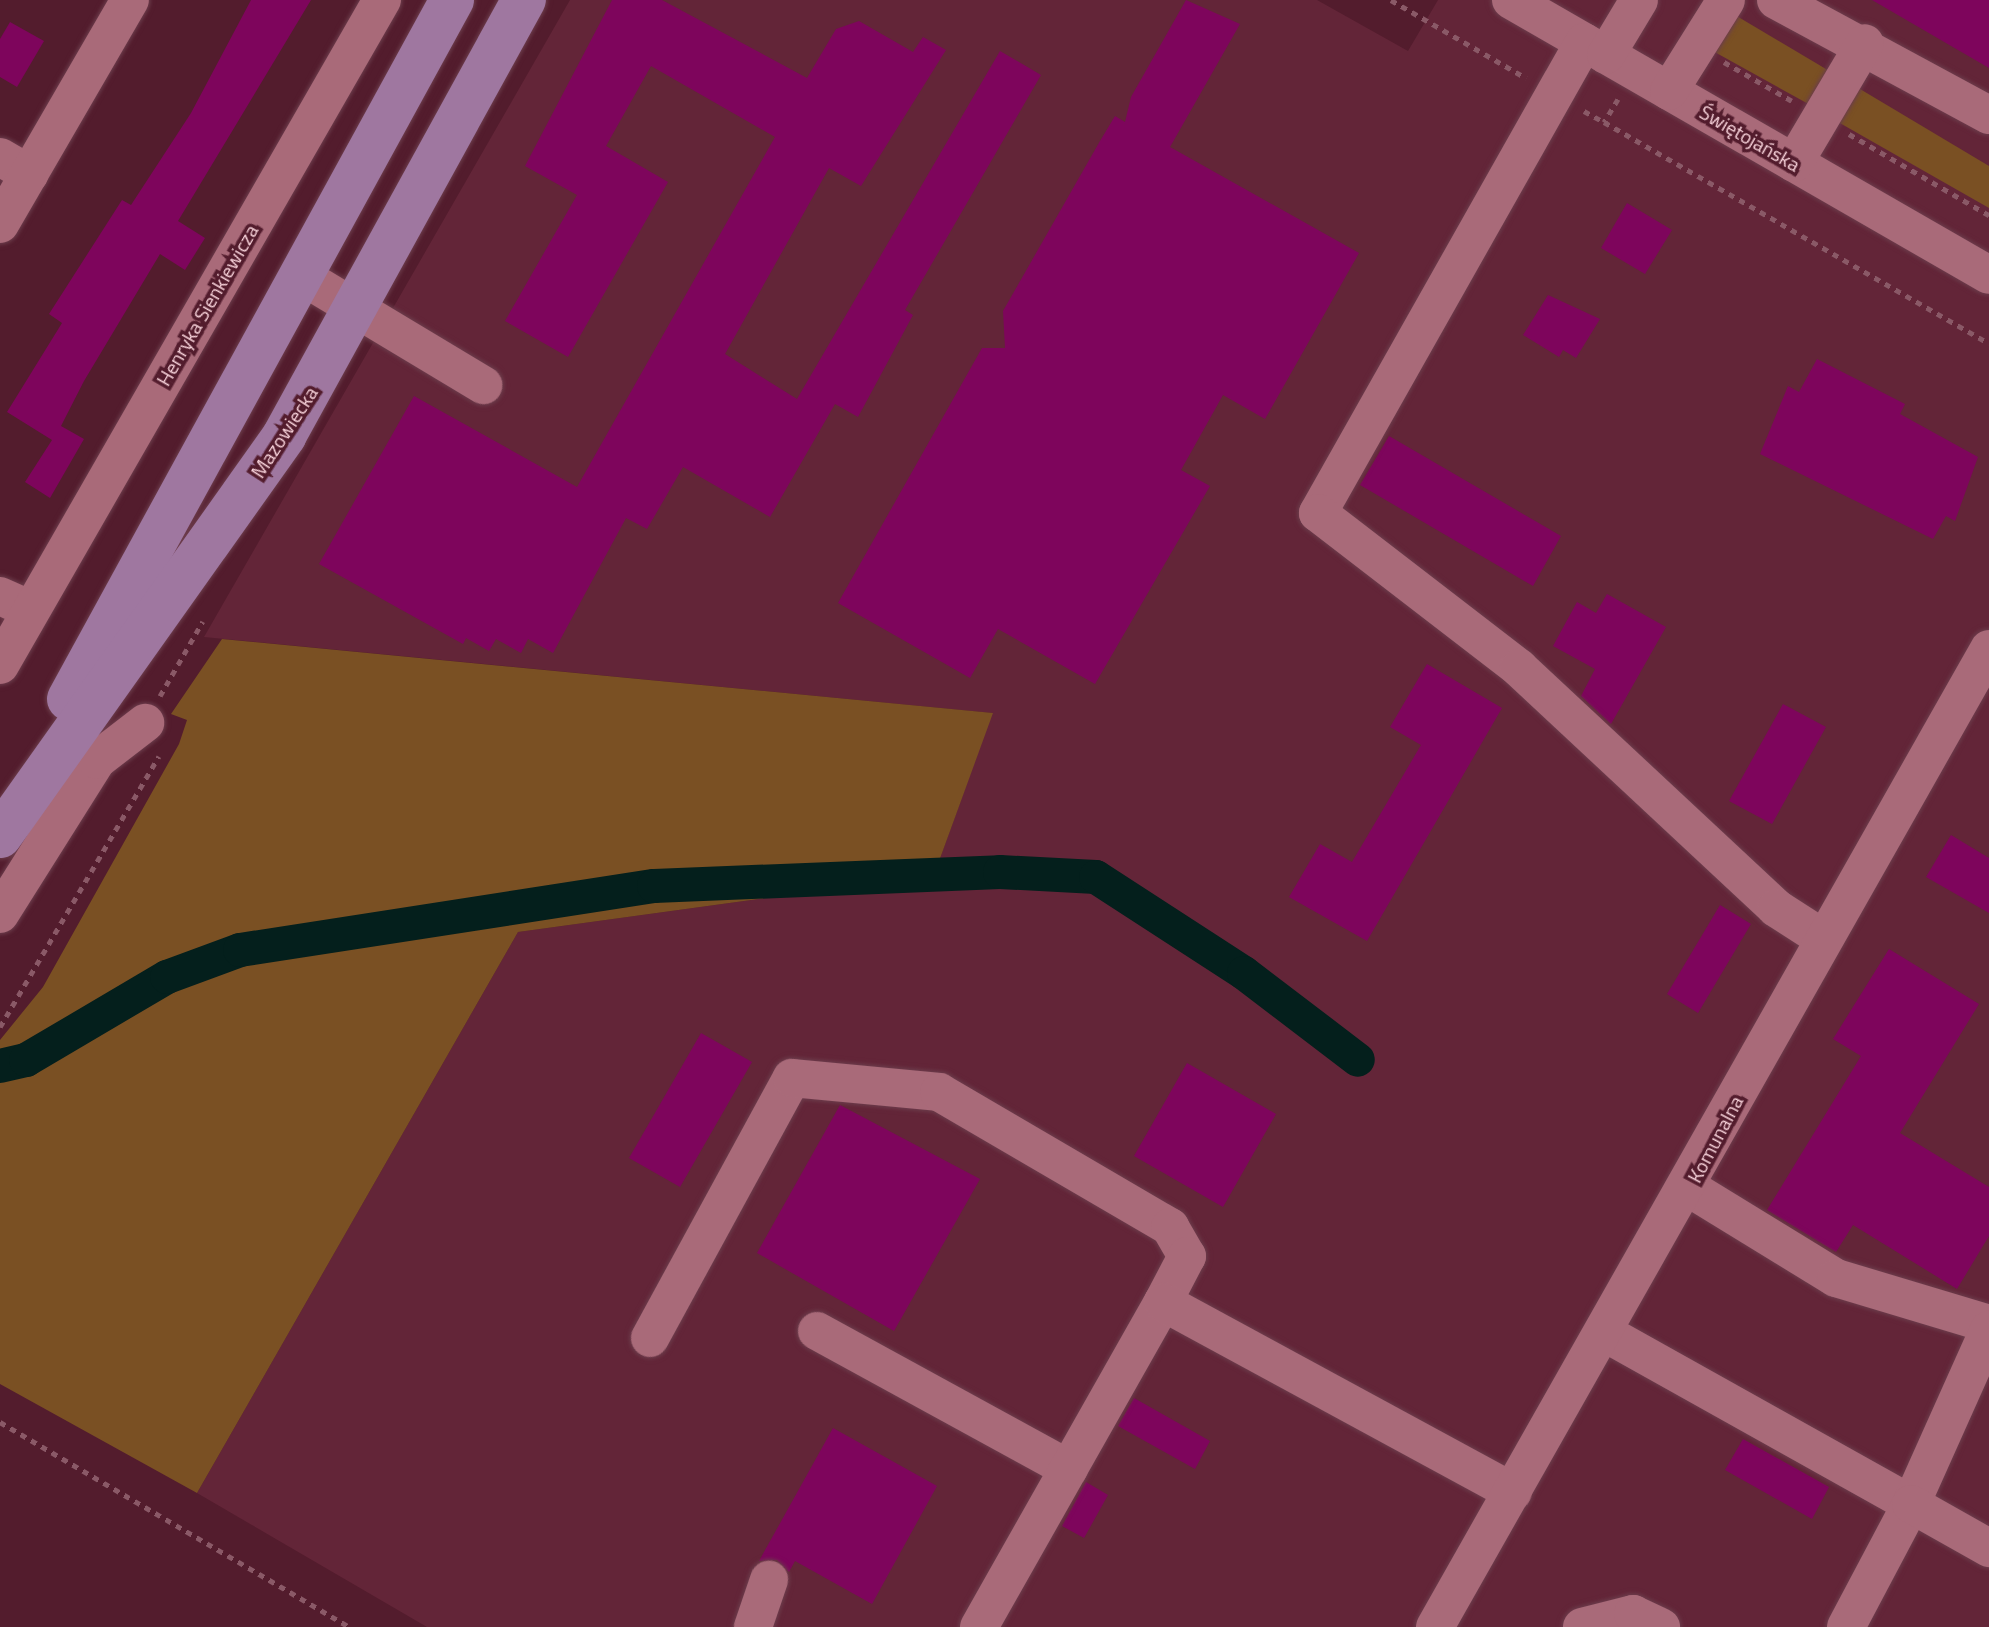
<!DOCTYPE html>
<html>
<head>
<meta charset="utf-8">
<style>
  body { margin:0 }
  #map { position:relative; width:1989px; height:1627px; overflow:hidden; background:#531c2d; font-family:"Titillium Web",sans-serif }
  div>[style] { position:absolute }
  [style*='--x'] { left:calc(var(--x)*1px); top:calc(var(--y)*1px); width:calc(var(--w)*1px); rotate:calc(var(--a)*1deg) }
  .built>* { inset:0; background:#632538 }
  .green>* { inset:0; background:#7a5023 }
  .canal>* { height:34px; margin:-17px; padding:0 17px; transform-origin:17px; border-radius:17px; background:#041f1c }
  .building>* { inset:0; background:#7e055c }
  .path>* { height:5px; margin-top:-2.5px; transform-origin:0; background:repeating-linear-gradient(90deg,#8a5967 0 6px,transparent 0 12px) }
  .roads { filter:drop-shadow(0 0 2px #6c3d4c) drop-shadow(0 0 2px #6c3d4c) }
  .minor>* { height:38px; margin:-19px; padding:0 19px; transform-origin:19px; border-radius:19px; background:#a96a79 }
  .major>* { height:44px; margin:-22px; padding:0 22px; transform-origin:22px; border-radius:22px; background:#9f77a0 }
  span { translate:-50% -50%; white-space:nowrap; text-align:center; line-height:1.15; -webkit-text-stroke:7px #531c2d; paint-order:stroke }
  .street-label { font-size:20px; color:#f8d3db }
</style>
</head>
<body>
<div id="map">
  <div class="built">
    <div style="clip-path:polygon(570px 0,1317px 0,1408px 51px,1438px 0,1989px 0,1989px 1627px,427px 1627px,197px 1493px,518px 932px,934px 875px,992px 713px,204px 637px)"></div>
  </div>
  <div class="green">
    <div style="clip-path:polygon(1735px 15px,1831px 72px,1812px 106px,1711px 50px)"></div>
    <div style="clip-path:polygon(1860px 89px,1989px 166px,1989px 208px,1838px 122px)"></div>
    <div style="clip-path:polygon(222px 639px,993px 713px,934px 875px,518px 932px,197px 1493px,0 1384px,0 1040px,43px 987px,179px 744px,187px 720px,171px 714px)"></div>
  </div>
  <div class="canal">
    <div style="--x:0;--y:1066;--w:27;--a:-13"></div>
    <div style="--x:26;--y:1060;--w:164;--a:-30.5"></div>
    <div style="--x:167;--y:977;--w:78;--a:-20.3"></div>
    <div style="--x:240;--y:950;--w:419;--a:-8.8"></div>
    <div style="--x:654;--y:886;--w:346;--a:-2.3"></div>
    <div style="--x:1000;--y:872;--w:96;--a:3"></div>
    <div style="--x:1096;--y:877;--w:176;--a:33"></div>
    <div style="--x:1244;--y:973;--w:143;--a:37.3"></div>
  </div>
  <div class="building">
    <div style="clip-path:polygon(251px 0,311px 0,178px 221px,205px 238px,185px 270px,160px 254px,84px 381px,61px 426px,84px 439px,50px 498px,25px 482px,52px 440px,7px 412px,62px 323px,49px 314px,122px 200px,131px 205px,191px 113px)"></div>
    <div style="clip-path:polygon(612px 0,662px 0,807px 78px,836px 29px,859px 21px,913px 52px,923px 37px,946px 50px,861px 186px,829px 168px,725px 354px,797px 399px,1000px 51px,1041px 75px,905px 310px,913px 315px,858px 417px,835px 404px,770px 517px,683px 467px,647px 529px,626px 518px,553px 653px,528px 639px,521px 653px,496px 639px,489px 651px,466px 638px,463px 644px,319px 564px,414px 396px,577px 487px,775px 137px,651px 66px,606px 146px,668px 182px,568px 357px,505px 321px,577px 195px,525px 166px)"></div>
    <div style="clip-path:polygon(1186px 0,1240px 24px,1170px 147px,1359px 253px,1265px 419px,1223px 395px,1181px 470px,1210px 486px,1095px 684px,998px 629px,970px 678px,838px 603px,982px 348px,1005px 348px,1003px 311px,1100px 141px,1115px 116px,1125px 122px,1131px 97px)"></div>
    <div style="clip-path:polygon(1872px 0,1989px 0,1989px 68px)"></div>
    <div style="clip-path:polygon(10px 22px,44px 41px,17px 87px,0 77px,0 39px)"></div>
    <div style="clip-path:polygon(1627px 203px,1672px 230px,1645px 274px,1601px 248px)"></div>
    <div style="clip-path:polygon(1548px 295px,1600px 319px,1576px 358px,1563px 350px,1559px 357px,1523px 335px)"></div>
    <div style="clip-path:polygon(1817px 359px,1905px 404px,1900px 414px,1978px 457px,1955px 521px,1946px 516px,1933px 539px,1760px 454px,1788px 386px,1799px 392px)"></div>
    <div style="clip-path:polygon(1389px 436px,1561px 536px,1533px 586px,1360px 485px)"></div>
    <div style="clip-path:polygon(1607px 594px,1666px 627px,1611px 724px,1581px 696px,1595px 669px,1553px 646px,1577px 602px,1596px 613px)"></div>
    <div style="clip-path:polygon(1427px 664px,1502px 708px,1367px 941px,1289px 897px,1320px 844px,1352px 862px,1421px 745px,1390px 727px)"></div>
    <div style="clip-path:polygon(1783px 704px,1826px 727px,1772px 824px,1729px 801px)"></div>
    <div style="clip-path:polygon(1951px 835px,1989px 858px,1989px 913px,1926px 877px)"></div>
    <div style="clip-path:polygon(1720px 905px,1751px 924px,1698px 1013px,1667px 994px)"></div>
    <div style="clip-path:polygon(1889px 949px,1979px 1004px,1900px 1133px,1989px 1187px,1989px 1236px,1957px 1289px,1853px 1225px,1836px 1252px,1767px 1210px,1861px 1056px,1833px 1039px)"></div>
    <div style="clip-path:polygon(701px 1033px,752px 1062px,680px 1187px,629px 1158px)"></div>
    <div style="clip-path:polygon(1187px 1063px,1276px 1114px,1223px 1207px,1134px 1156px)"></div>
    <div style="clip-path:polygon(840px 1105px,980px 1179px,894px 1331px,757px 1253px)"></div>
    <div style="clip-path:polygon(1134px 1398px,1210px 1441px,1195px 1469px,1118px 1426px)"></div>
    <div style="clip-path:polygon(833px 1428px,937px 1486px,872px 1604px,795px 1561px,789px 1572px,777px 1560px,759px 1561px)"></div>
    <div style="clip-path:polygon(1743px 1439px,1829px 1487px,1812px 1519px,1725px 1470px)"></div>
    <div style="clip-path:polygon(1086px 1482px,1108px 1495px,1084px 1538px,1062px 1526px)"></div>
  </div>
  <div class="path">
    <div style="--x:1391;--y:0;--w:156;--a:30"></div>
    <div style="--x:1724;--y:62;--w:78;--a:29.8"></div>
    <div style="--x:1618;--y:99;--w:27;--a:121"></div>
    <div style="--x:1604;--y:122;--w:444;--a:29.9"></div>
    <div style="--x:1584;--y:111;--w:23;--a:29"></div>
    <div style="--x:1849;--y:134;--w:162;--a:30.1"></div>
    <div style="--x:160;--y:696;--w:86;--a:-60.2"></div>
    <div style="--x:0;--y:1027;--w:314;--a:-59.6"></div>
    <div style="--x:0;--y:1422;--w:405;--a:30.4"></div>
  </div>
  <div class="roads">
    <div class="minor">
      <div style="--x:1511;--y:0;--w:551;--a:29.91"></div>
      <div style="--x:1776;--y:0;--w:242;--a:28.4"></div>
      <div style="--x:1584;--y:42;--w:541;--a:119.46"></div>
      <div style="--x:1318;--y:513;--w:254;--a:37.6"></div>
      <div style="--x:1519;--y:668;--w:352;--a:43"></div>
      <div style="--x:1776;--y:908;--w:54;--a:32.8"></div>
      <div style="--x:1606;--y:55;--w:64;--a:-59"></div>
      <div style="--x:1669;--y:91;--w:107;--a:-57.9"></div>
      <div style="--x:0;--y:157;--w:34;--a:30"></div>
      <div style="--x:1794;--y:163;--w:139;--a:-59.4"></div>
      <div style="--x:0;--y:224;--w:259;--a:-59.9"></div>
      <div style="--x:300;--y:275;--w:214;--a:31"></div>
      <div style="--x:0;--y:596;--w:34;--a:24"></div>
      <div style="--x:0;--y:665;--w:767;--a:-60.13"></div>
      <div style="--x:0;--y:914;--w:182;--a:-57.8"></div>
      <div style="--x:97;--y:760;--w:61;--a:-37.6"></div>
      <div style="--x:1689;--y:1188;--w:172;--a:31.5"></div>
      <div style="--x:1836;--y:1278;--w:160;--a:16.7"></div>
      <div style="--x:817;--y:1331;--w:287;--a:28.7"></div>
      <div style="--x:1605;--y:1333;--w:351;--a:29.2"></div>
      <div style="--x:1911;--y:1504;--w:191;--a:-65.9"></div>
      <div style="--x:650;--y:1338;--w:296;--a:-61.4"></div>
      <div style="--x:792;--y:1078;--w:148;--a:5.4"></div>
      <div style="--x:939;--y:1092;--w:268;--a:30.3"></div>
      <div style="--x:1170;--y:1227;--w:34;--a:60"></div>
      <div style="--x:1187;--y:1256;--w:52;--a:117.6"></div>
      <div style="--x:753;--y:1627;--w:50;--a:-71.2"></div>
      <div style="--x:979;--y:1627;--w:373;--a:-60.5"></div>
      <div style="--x:1163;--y:1302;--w:398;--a:28.5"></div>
      <div style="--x:1435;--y:1627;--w:1124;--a:-60.47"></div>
      <div style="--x:1582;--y:1627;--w:53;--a:-14.3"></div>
      <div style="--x:1633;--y:1614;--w:31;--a:25"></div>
      <div style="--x:1846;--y:1627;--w:139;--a:-62.1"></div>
      <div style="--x:1911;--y:1504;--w:90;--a:29.4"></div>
    </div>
    <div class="major">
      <div style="--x:69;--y:699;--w:797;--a:-61.28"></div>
      <div style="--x:0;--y:836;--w:491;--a:-54.6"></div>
      <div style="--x:284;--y:436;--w:498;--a:-61.2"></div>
    </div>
  </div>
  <div class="street-label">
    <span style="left:1750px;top:138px;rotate:30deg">Świętojańska</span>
    <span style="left:207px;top:305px;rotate:-60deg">Henryka Sienkiewicza</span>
    <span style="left:284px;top:432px;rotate:-57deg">Mazowiecka</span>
    <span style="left:1715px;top:1139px;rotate:-62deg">Komunalna</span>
  </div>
</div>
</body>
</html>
